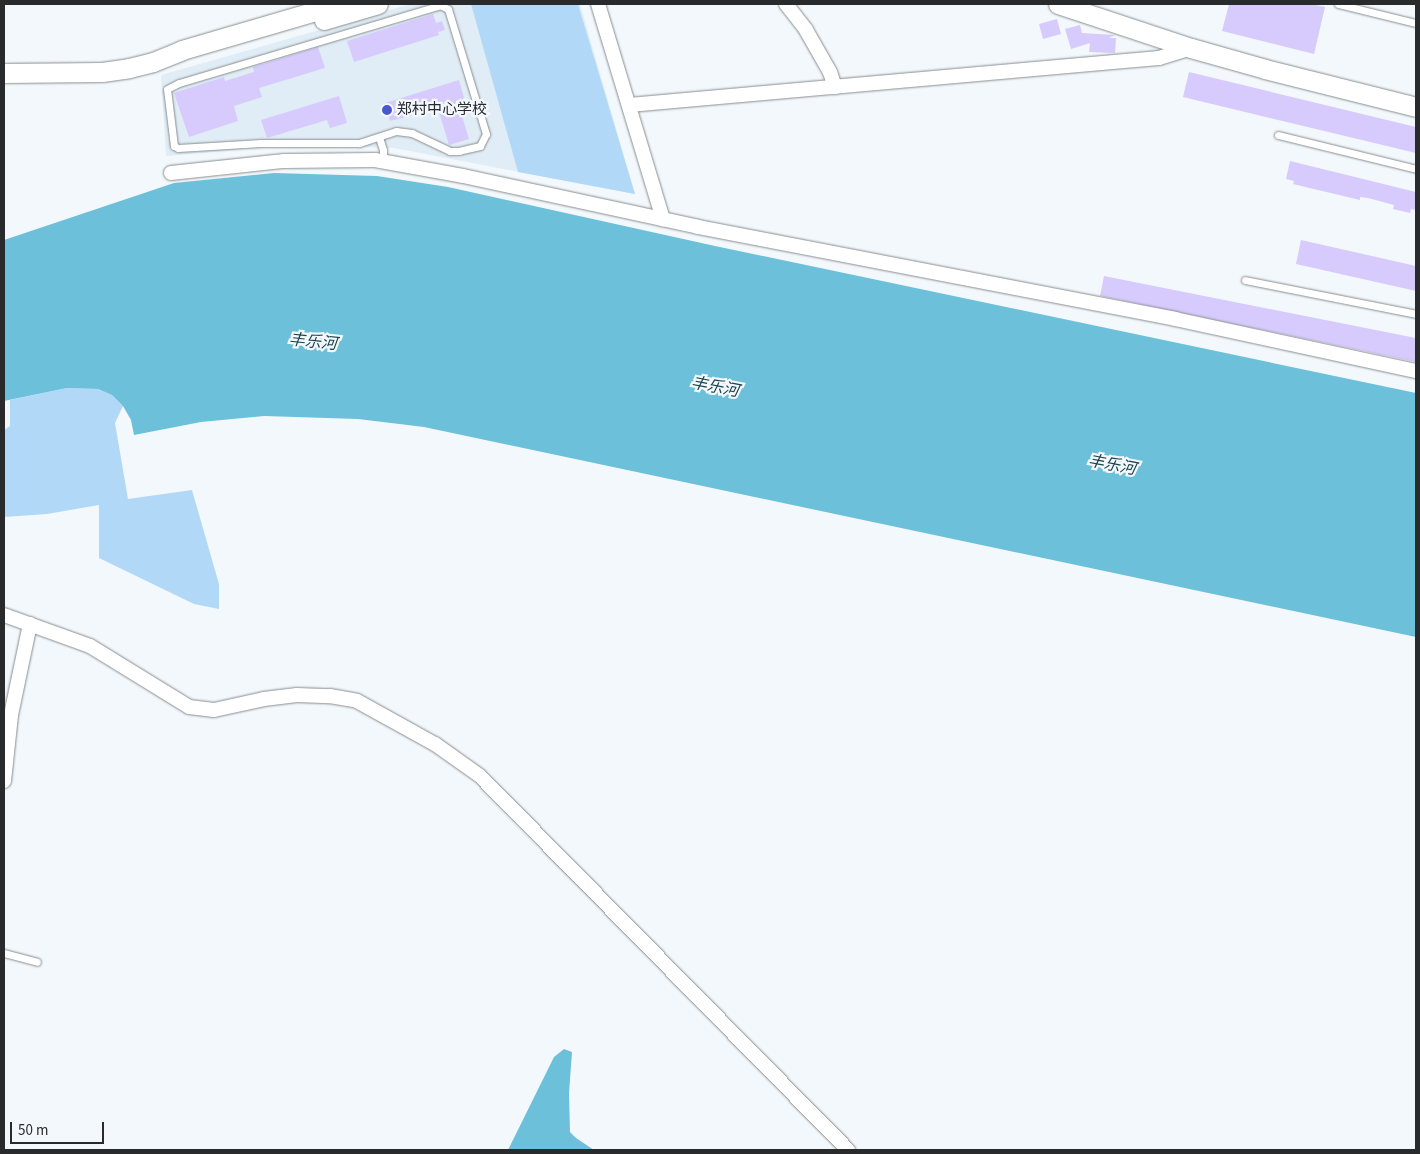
<!DOCTYPE html>
<html>
<head>
<meta charset="utf-8">
<style>
  body { margin:0 }
  #map { position:relative; width:1420px; height:1154px; overflow:hidden; background:#f3f8fc; font-family:"Source Sans 3","Noto Sans SC",sans-serif }
  div>[style] { position:absolute }
  [style*='--x'] { left:calc(var(--x)*1px); top:calc(var(--y)*1px); width:calc(var(--w)*1px); rotate:calc(var(--a)*1deg) }
  .built>* { inset:0; background:#e1edf6 }
  .green>* { inset:0; background:#b1d9f7 }
  .water>* { inset:0; background:#6dc0d9 }
  .building>* { inset:0; background:#d7cafc }
  .roads { filter:drop-shadow(0 0 1px #888d90) drop-shadow(0 0 1px #888d90) }
  .lane>* { height:7px; margin:-3.5px; padding:0 3.5px; transform-origin:3.5px; border-radius:3.5px; background:#fff }
  .street>* { height:14px; margin:-7px; padding:0 7px; transform-origin:7px; border-radius:7px; background:#fff }
  .secondary>* { height:19px; margin:-9.5px; padding:0 9.5px; transform-origin:9.5px; border-radius:9.5px; background:#fff }
  .dots>* { width:14px; height:14px; translate:-50% -50%; box-sizing:border-box; border:2px solid #f3f8fc; border-radius:50% }
  span { translate:-50% -50%; white-space:nowrap; text-align:center; line-height:1.15; -webkit-text-stroke:4.5px #f3f8fc; paint-order:stroke }
  .poi-label { font-size:15px; color:#282a2c }
  .left { translate:0 -50%; text-align:left }
  .water-label { font-size:16px; color:#1c434e; font-style:italic }
  .frame { position:absolute; inset:0; border:5px solid #282a2c; pointer-events:none }
  .scale { position:absolute; left:10px; top:1122px; width:94px; height:22px; box-sizing:border-box; border:2px solid #282a2c; border-top:0; padding-left:6px; font-size:15px; line-height:18px; white-space:nowrap; color:#282a2c; -webkit-text-stroke:4px #f3f8fc; paint-order:stroke }
</style>
</head>
<body>
<div id="map">
  <div class="built">
    <div style="clip-path:polygon(411px 4px,580px 4px,635px 194px,394px 148px,291px 145px,166px 156px,161px 75px)"></div>
  </div>
  <div class="green">
    <div style="clip-path:polygon(471px 4px,578px 4px,635px 194px,518px 172px)"></div>
    <div style="clip-path:polygon(67px 388px,98px 389px,112px 395px,123px 406px,115px 423px,128px 499px,192px 490px,219px 584px,219px 609px,194px 604px,99px 558px,99px 505px,47px 514px,4px 517px,4px 430px,10px 426px,10px 400px)"></div>
  </div>
  <div class="water">
    <div style="clip-path:polygon(274px 173px,377px 176px,448px 187px,715px 246px,1416px 393px,1416px 637px,424px 427px,358px 419px,264px 416px,201px 422px,134px 435px,131px 420px,123px 406px,112px 395px,98px 389px,67px 388px,4px 401px,4px 240px,174px 183px)"></div>
    <div style="clip-path:polygon(564px 1049px,572px 1052px,569px 1093px,570px 1132px,576px 1138px,594px 1150px,508px 1150px,554px 1057px)"></div>
  </div>
  <div class="building">
    <div style="clip-path:polygon(1229px 4px,1311px 4px,1325px 7px,1314px 54px,1222px 31px)"></div>
    <div style="clip-path:polygon(433px 14px,436px 23px,442px 21px,445px 30px,438px 32px,439px 35px,354px 62px,347px 41px)"></div>
    <div style="clip-path:polygon(1057px 19px,1061px 34px,1043px 39px,1039px 24px)"></div>
    <div style="clip-path:polygon(1080px 25px,1082px 33px,1115px 35px,1109px 38px,1116px 38px,1115px 53px,1089px 52px,1090px 43px,1071px 49px,1065px 29px)"></div>
    <div style="clip-path:polygon(318px 47px,325px 68px,259px 88px,262px 97px,234px 106px,238px 121px,189px 137px,174px 93px,224px 77px,225px 81px,254px 72px,253px 67px)"></div>
    <div style="clip-path:polygon(1189px 72px,1416px 127px,1416px 153px,1183px 97px)"></div>
    <div style="clip-path:polygon(459px 80px,464px 98px,458px 103px,469px 139px,449px 145px,438px 109px,390px 121px,385px 103px)"></div>
    <div style="clip-path:polygon(339px 96px,347px 123px,330px 128px,327px 120px,267px 138px,261px 120px)"></div>
    <div style="clip-path:polygon(1290px 161px,1416px 192px,1416px 210px,1411px 209px,1410px 213px,1393px 209px,1394px 205px,1368px 198px,1360px 197px,1360px 200px,1293px 184px,1294px 181px,1286px 179px)"></div>
    <div style="clip-path:polygon(1301px 240px,1416px 266px,1416px 291px,1296px 264px)"></div>
    <div style="clip-path:polygon(1104px 276px,1416px 338px,1416px 362px,1100px 296px)"></div>
  </div>
  <div class="roads">
    <div class="lane">
      <div style="--x:1338;--y:4;--w:80;--a:13.7"></div>
      <div style="--x:440;--y:5;--w:9;--a:27"></div>
      <div style="--x:448;--y:9;--w:131;--a:73.1"></div>
      <div style="--x:486;--y:134;--w:13;--a:117"></div>
      <div style="--x:480;--y:146;--w:22;--a:167"></div>
      <div style="--x:459;--y:151;--w:9;--a:180"></div>
      <div style="--x:450;--y:151;--w:42;--a:-154.7"></div>
      <div style="--x:412;--y:133;--w:16;--a:-173"></div>
      <div style="--x:396;--y:131;--w:39;--a:162"></div>
      <div style="--x:359;--y:143;--w:98;--a:180"></div>
      <div style="--x:261;--y:143;--w:83;--a:176.6"></div>
      <div style="--x:178;--y:148;--w:4;--a:-153"></div>
      <div style="--x:174;--y:146;--w:57;--a:-97"></div>
      <div style="--x:167;--y:89;--w:13;--a:-27"></div>
      <div style="--x:179;--y:83;--w:272;--a:-16.6"></div>
      <div style="--x:1278;--y:135;--w:142;--a:13.8"></div>
      <div style="--x:379;--y:137;--w:14;--a:73"></div>
      <div style="--x:383;--y:150;--w:12;--a:90"></div>
      <div style="--x:1245;--y:280;--w:174;--a:11.2"></div>
      <div style="--x:4;--y:953;--w:34;--a:15"></div>
    </div>
    <div class="street">
      <div style="--x:598;--y:4;--w:225;--a:73.2"></div>
      <div style="--x:786;--y:4;--w:33;--a:52"></div>
      <div style="--x:806;--y:30;--w:48;--a:60.3"></div>
      <div style="--x:830;--y:72;--w:16;--a:72"></div>
      <div style="--x:629;--y:105;--w:532;--a:-5.07"></div>
      <div style="--x:1159;--y:58;--w:34;--a:-17"></div>
      <div style="--x:171;--y:173;--w:114;--a:-6.1"></div>
      <div style="--x:284;--y:161;--w:91;--a:-0.6"></div>
      <div style="--x:375;--y:160;--w:89;--a:10.3"></div>
      <div style="--x:463;--y:176;--w:240;--a:12.2"></div>
      <div style="--x:698;--y:227;--w:486;--a:10.9"></div>
      <div style="--x:1175;--y:319;--w:247;--a:12.2"></div>
      <div style="--x:4;--y:615;--w:91;--a:19.8"></div>
      <div style="--x:90;--y:646;--w:116;--a:31.6"></div>
      <div style="--x:189;--y:707;--w:25;--a:7"></div>
      <div style="--x:214;--y:710;--w:51;--a:-12.4"></div>
      <div style="--x:264;--y:699;--w:33;--a:-7"></div>
      <div style="--x:297;--y:695;--w:33;--a:2"></div>
      <div style="--x:330;--y:696;--w:27;--a:10"></div>
      <div style="--x:357;--y:701;--w:89;--a:28.9"></div>
      <div style="--x:435;--y:744;--w:55;--a:35.4"></div>
      <div style="--x:480;--y:776;--w:525;--a:45.46"></div>
      <div style="--x:4;--y:781;--w:66;--a:-83.9"></div>
      <div style="--x:11;--y:715;--w:93;--a:-78.2"></div>
    </div>
    <div class="secondary">
      <div style="--x:1058;--y:4;--w:140;--a:18.3"></div>
      <div style="--x:1191;--y:48;--w:77;--a:15.8"></div>
      <div style="--x:1265;--y:69;--w:156;--a:14.1"></div>
      <div style="--x:324;--y:20;--w:56;--a:-16.5"></div>
      <div style="--x:4;--y:73;--w:98;--a:-0.6"></div>
      <div style="--x:102;--y:72;--w:27;--a:-8"></div>
      <div style="--x:129;--y:68;--w:25;--a:-14"></div>
      <div style="--x:153;--y:62;--w:31;--a:-22"></div>
      <div style="--x:182;--y:50;--w:164;--a:-16.3"></div>
    </div>
  </div>
  <div class="dots">
    <div style="left:387px;top:110px;background:#4a58cd"></div>
  </div>
  <div class="poi-label">
    <span class="left" style="left:397px;top:110px">郑村中心学校</span>
  </div>
  <div class="water-label">
    <span style="left:313px;top:342px;rotate:6deg">丰乐河</span>
    <span style="left:715px;top:387px;rotate:11deg">丰乐河</span>
    <span style="left:1112px;top:465px;rotate:11deg">丰乐河</span>
  </div>
  <div class="frame"></div>
  <div class="scale">50 m</div>
</div>
</body>
</html>
